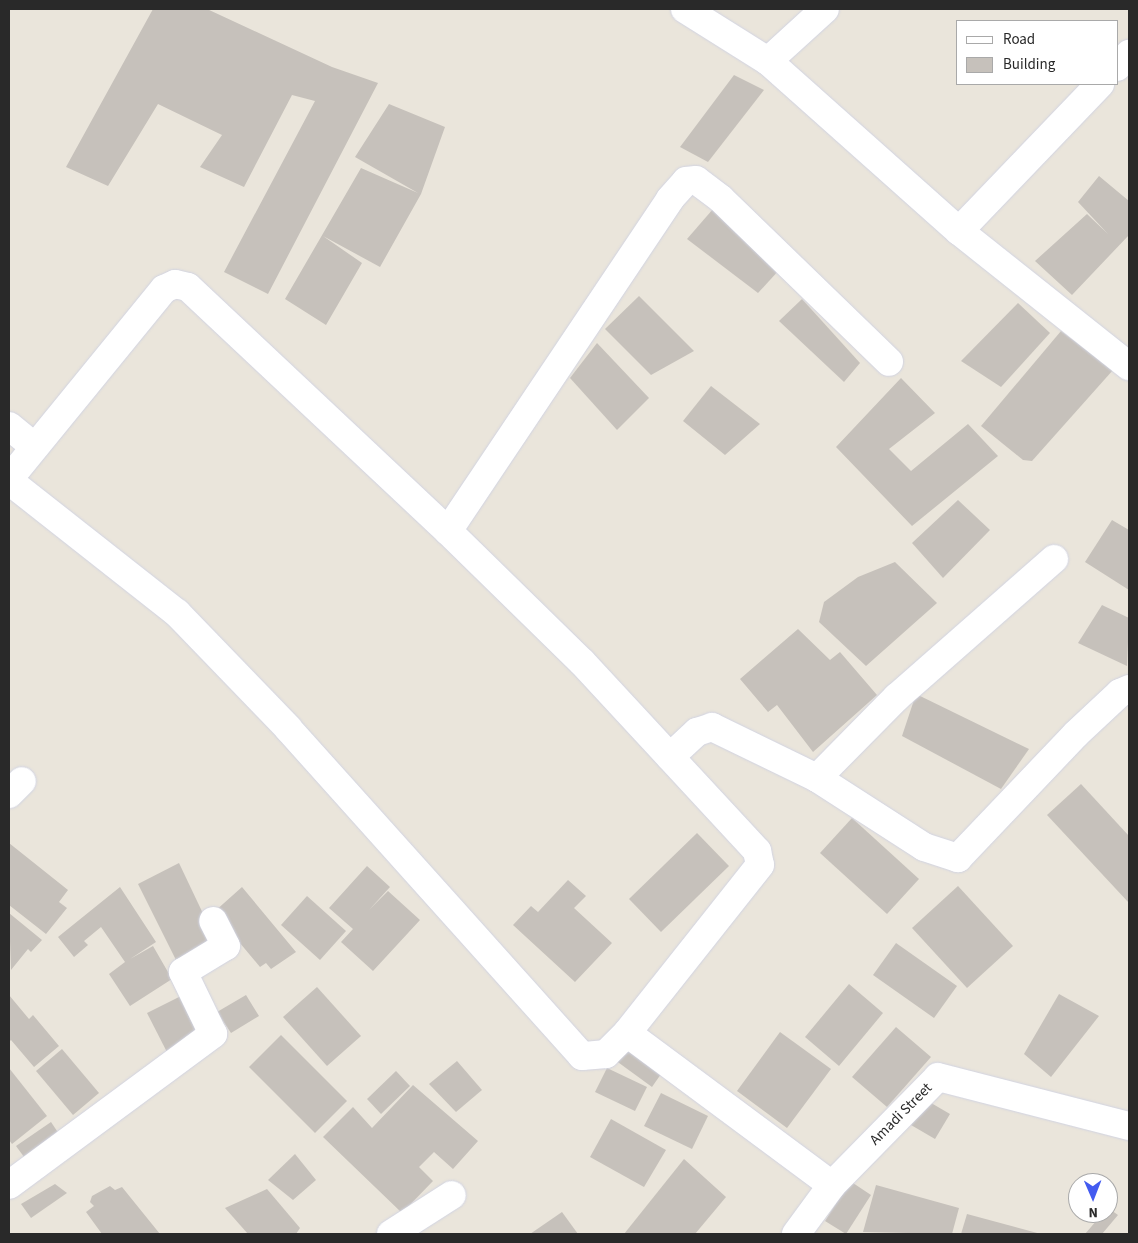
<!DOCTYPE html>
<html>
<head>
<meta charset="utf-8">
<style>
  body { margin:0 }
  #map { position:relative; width:1138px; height:1243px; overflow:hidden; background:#eae5db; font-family:"Source Sans 3",sans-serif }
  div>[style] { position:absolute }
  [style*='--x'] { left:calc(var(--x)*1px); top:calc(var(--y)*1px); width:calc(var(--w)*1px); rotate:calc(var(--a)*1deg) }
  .building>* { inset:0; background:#c6c1bb }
  .roads { filter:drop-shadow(0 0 1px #d1d3e1) drop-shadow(0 0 1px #d1d3e1) }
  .minor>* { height:28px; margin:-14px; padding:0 14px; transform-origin:14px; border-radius:14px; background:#fff }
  span { translate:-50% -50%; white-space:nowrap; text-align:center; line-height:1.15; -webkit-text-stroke:4px #fff; paint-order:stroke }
  .street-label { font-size:15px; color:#292929 }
  .frame { position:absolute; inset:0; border:10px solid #292929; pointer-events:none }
  .legend { position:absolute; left:956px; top:20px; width:162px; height:65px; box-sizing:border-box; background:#fff; border:1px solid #a9a9a9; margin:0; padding:6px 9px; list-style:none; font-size:15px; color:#292929 }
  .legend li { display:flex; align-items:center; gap:10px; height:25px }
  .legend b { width:25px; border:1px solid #a9a9a9 }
  .north { position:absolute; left:1068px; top:1173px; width:50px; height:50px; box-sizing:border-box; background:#fff; border:1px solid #a9a9a9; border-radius:50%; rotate:179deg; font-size:14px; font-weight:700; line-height:20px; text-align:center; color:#292929 }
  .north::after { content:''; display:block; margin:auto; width:18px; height:22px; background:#435bf0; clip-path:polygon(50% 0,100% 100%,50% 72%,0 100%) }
</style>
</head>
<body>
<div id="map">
  <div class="building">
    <div style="clip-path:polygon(153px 9px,207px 9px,332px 67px,378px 83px,268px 294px,224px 272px,315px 101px,292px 95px,244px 187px,200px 167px,222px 135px,158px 104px,108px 186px,66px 167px)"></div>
    <div style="clip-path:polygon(734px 75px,764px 90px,708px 162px,680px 147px)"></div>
    <div style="clip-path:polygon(389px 104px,445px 127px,421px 194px,380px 267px,323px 236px,362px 263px,326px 325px,285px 299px,361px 168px,418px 193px,355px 157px)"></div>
    <div style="clip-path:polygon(1099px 176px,1129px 201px,1129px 235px,1072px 295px,1035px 261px,1087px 214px,1108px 234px,1078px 202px)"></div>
    <div style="clip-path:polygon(713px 209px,780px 269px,758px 293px,687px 239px)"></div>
    <div style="clip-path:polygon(639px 296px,694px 351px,651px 375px,605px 329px)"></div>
    <div style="clip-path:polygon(802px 299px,860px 363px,844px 382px,779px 321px)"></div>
    <div style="clip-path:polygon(1018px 303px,1050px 333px,1001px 387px,961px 361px)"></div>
    <div style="clip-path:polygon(1061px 331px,1113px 370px,1032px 461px,1023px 460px,981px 426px)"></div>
    <div style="clip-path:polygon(597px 343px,649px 398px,617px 430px,570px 378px)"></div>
    <div style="clip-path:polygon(901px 378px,935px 413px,889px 449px,911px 471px,968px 424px,998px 456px,912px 526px,836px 447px)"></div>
    <div style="clip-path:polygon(711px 386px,760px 424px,725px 455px,683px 421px)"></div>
    <div style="clip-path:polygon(958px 500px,990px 530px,943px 578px,912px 543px)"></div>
    <div style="clip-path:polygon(1112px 520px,1129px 530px,1129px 590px,1085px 562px)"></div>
    <div style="clip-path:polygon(895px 562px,937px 603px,866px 666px,819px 622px,824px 602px,858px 577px)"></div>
    <div style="clip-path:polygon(1102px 605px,1129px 618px,1127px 666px,1078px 643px)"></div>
    <div style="clip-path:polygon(798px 629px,830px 660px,840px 652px,877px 695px,813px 752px,777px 705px,768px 712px,740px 679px)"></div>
    <div style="clip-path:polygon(916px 694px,1029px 749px,1001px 789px,902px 736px)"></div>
    <div style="clip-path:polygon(1081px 784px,1129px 836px,1129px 903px,1047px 815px)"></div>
    <div style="clip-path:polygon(852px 818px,919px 879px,887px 914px,820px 853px)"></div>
    <div style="clip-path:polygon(697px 833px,729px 866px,661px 932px,629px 899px)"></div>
    <div style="clip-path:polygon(9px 843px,68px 890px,59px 902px,67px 908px,46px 934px,9px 905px)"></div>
    <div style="clip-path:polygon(179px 863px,217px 943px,177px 962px,138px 884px)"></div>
    <div style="clip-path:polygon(367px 866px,390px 887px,369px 910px,388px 891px,420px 920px,373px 971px,341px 942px,353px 929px,329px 908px)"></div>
    <div style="clip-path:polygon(568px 880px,586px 896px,574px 908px,612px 943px,575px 982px,513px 925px,531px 906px,538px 912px)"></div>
    <div style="clip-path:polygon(958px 886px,1013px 946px,967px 988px,912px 928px)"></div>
    <div style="clip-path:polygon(120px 887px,156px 942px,130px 959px,153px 946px,172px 979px,130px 1006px,109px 974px,125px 962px,101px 927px,84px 941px,88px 945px,74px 957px,58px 937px)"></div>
    <div style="clip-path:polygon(242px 887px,296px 952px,271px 969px,266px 963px,260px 967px,214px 912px)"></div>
    <div style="clip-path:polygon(307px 896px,346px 931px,320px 960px,281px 925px)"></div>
    <div style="clip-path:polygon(9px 913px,42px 940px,31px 952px,28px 949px,11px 970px)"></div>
    <div style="clip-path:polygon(896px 943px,957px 986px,934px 1018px,873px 975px)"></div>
    <div style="clip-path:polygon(849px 984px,883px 1013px,839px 1066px,805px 1037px)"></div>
    <div style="clip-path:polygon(317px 987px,361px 1036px,327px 1066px,283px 1017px)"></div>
    <div style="clip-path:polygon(1059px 994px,1099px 1016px,1051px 1077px,1024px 1054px)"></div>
    <div style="clip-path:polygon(9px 995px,29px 1019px,33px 1015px,59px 1046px,34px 1067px,11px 1040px,9px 1042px)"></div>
    <div style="clip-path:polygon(246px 995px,259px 1016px,231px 1033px,217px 1012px)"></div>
    <div style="clip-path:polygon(181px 996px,204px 1041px,170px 1058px,147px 1013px)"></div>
    <div style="clip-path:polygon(896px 1027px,931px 1057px,887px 1107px,852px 1077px)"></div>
    <div style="clip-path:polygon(780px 1032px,831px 1069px,787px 1128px,737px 1091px)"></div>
    <div style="clip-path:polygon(281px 1035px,347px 1101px,315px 1133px,249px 1067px)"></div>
    <div style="clip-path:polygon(624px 1047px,661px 1074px,652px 1087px,615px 1060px)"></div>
    <div style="clip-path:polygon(62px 1049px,99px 1093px,73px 1115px,36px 1071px)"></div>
    <div style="clip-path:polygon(457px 1061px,482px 1090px,456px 1112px,429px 1084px)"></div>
    <div style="clip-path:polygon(9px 1068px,47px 1116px,12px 1144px,9px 1140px)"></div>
    <div style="clip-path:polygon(607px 1068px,647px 1087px,635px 1111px,595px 1092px)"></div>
    <div style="clip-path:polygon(396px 1071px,410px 1086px,381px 1114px,367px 1099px)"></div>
    <div style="clip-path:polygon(413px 1085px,478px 1141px,453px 1169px,434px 1152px,419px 1167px,433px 1181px,402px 1213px,323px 1137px,353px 1107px,372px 1128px)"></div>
    <div style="clip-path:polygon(661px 1093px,708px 1116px,692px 1149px,644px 1126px)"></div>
    <div style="clip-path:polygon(926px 1100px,950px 1114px,935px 1139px,911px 1125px)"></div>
    <div style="clip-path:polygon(611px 1119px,666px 1150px,644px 1187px,590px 1157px)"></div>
    <div style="clip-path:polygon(51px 1122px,61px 1137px,27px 1161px,16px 1146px)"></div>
    <div style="clip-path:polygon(295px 1154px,316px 1180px,293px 1200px,268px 1180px)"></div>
    <div style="clip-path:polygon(684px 1159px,726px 1197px,695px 1234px,624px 1234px)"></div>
    <div style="clip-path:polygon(850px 1181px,871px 1195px,846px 1234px,825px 1221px)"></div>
    <div style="clip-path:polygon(55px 1184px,67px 1193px,31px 1218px,21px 1204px)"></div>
    <div style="clip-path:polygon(876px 1185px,959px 1208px,952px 1234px,863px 1232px)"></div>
    <div style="clip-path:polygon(110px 1186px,115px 1190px,122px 1187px,160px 1234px,102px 1234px,86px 1212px,94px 1206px,90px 1202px,92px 1196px)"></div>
    <div style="clip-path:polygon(267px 1189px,300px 1228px,296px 1234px,248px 1234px,225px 1208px)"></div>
    <div style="clip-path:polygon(1108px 1208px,1118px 1215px,1102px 1234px,1085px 1234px,1103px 1213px,1108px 1213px)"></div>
    <div style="clip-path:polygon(562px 1212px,578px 1234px,530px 1234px)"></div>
    <div style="clip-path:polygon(967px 1214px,1041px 1234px,961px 1234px)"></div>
  </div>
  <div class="roads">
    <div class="minor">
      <div style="--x:685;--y:9;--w:98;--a:32.1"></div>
      <div style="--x:768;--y:61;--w:256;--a:41.7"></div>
      <div style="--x:959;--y:231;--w:217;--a:38.5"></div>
      <div style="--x:768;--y:61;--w:77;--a:-42.4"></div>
      <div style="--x:1117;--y:67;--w:18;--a:-47"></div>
      <div style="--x:959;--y:231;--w:204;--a:-46.2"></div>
      <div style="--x:9;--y:426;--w:33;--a:39"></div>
      <div style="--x:9;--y:479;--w:245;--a:-50.8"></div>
      <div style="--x:164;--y:289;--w:12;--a:-24"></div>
      <div style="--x:175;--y:284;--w:13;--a:13"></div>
      <div style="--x:188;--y:287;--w:357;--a:43.2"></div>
      <div style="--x:448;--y:531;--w:187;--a:44.4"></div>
      <div style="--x:582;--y:662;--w:258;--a:47.2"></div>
      <div style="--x:757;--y:851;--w:14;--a:78"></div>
      <div style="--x:760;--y:865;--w:214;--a:128.4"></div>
      <div style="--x:627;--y:1033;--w:30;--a:135"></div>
      <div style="--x:606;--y:1054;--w:24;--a:175"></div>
      <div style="--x:582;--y:1056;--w:440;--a:-131.9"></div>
      <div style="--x:288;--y:728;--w:160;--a:-134"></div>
      <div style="--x:177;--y:613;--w:214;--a:-141.8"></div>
      <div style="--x:448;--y:531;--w:399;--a:-56.2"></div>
      <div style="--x:670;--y:199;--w:24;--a:-48"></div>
      <div style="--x:686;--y:181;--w:10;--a:-6"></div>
      <div style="--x:696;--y:180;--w:31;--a:37"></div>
      <div style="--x:721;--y:199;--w:234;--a:44.1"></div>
      <div style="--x:670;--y:757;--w:37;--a:-43"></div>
      <div style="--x:697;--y:732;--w:16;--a:-18"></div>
      <div style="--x:712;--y:727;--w:117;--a:25.9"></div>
      <div style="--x:817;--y:778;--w:127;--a:32.8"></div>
      <div style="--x:924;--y:847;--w:36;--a:18"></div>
      <div style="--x:958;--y:858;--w:171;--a:-46.4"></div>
      <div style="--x:1076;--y:734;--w:60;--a:-43"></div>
      <div style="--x:1120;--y:693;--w:10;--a:-24"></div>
      <div style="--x:817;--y:778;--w:114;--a:-45.4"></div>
      <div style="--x:897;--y:697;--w:209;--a:-41.3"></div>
      <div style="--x:9;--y:794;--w:18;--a:-45"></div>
      <div style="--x:627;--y:1033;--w:255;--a:36.6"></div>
      <div style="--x:9;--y:1185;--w:254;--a:-36.5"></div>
      <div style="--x:213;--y:1034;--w:69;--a:-115.8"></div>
      <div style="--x:183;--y:972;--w:50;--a:-31.2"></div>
      <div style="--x:226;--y:946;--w:28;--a:-117"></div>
      <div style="--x:391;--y:1234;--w:72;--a:-32.6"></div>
      <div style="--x:796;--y:1234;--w:61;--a:-53.7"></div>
      <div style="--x:832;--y:1185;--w:151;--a:-45.5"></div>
      <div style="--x:938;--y:1077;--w:197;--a:14.4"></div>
    </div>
  </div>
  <div class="street-label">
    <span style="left:901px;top:1114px;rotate:-45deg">Amadi Street</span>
  </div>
  <div class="frame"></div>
  <ul class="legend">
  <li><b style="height:6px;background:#fff"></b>Road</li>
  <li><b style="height:14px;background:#c6c1bb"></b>Building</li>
  </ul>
  <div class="north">N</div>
</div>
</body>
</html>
